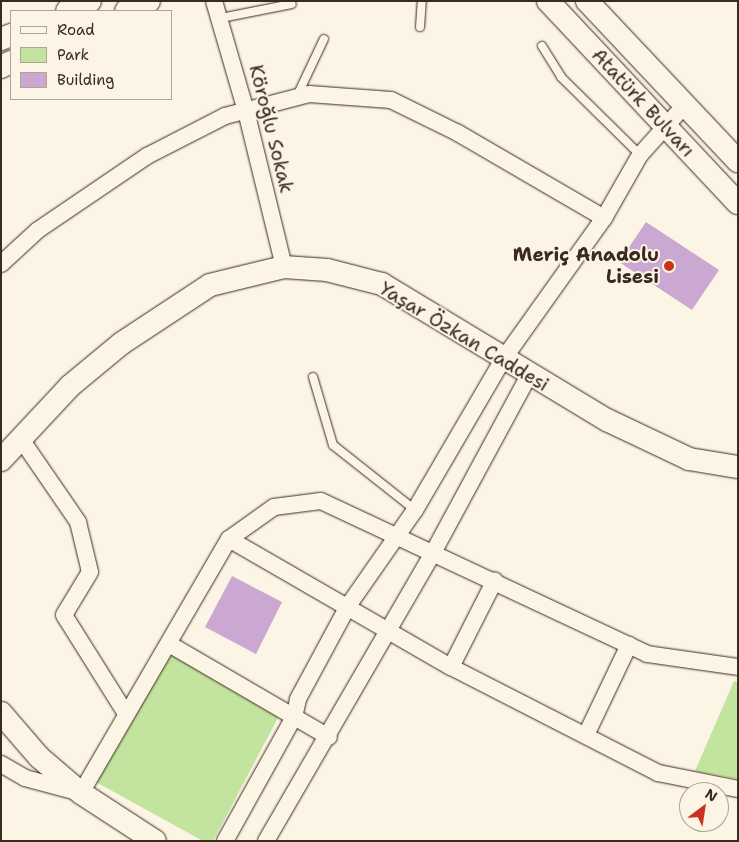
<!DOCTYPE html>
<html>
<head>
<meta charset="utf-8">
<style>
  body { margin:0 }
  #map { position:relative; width:739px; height:842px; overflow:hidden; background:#fcf5e5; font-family:"Shantell Sans",sans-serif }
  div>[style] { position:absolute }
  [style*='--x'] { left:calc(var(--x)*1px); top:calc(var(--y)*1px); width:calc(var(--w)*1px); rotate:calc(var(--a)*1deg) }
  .green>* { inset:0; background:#c2e49e }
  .building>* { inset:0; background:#cba8d2 }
  .roads { filter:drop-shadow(0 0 1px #3b2a1e) drop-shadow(0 0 1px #3b2a1e) }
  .service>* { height:8px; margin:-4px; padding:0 4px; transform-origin:4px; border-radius:4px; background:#fcf5e5 }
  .minor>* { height:16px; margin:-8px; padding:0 8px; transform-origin:8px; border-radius:8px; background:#fcf5e5 }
  .secondary>* { height:22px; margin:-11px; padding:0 11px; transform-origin:11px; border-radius:11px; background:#fcf5e5 }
  .dots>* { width:14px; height:14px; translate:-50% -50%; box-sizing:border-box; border:2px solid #fcf5e5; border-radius:50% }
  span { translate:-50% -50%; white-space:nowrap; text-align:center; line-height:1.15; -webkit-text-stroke:4px #fcf5e5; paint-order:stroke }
  .street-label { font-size:19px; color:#3b2a1e }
  .poi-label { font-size:19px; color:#3b2a1e; font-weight:700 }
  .right { translate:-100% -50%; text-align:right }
  .frame { position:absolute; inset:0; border:2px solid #3b2a1e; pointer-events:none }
  .legend { position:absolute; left:10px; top:10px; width:162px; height:90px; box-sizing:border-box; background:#fcf5e5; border:1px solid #afa495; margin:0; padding:6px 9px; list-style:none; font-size:15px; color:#3b2a1e }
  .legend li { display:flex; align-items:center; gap:10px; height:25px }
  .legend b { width:25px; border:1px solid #afa495 }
  .north { position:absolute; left:679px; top:782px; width:50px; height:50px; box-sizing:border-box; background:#fcf5e5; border:1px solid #afa495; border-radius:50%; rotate:31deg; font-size:14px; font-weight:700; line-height:20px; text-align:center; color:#3b2a1e }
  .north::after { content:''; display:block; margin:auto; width:18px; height:22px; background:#c8321e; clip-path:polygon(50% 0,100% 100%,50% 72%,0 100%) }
</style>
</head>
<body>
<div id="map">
  <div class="green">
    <div style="clip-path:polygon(170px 651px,279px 716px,213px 841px,203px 841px,94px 781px)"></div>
    <div style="clip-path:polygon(734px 681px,738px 682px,738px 779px,695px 771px)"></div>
  </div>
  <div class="building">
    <div style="clip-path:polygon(646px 222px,719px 270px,692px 310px,619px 262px)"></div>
    <div style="clip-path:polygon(232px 576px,282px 602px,256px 654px,205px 627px)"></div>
  </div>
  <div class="roads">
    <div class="service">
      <div style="--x:221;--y:18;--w:72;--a:-11.2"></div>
      <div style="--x:420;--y:27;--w:26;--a:-86"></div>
      <div style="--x:542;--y:46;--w:36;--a:58"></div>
      <div style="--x:561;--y:77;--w:111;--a:44.6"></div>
      <div style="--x:297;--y:96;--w:63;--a:-64.7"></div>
      <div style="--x:313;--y:377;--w:71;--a:73.6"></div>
      <div style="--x:333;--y:445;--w:105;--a:38.4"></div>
    </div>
    <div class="minor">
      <div style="--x:214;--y:1;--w:115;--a:73.8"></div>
      <div style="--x:246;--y:111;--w:161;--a:76.3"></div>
      <div style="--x:1;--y:264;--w:50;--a:-42.6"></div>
      <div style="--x:38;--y:230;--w:132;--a:-34.2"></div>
      <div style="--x:147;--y:156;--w:88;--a:-27.1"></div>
      <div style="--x:225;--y:116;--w:87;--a:-14.7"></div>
      <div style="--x:309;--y:94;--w:82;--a:4.2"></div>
      <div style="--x:391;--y:100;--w:75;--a:26.2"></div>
      <div style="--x:458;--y:133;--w:169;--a:30.2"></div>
      <div style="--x:21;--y:439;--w:101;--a:55.5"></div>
      <div style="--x:78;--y:522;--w:51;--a:76.5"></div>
      <div style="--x:90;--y:572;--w:50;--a:121.2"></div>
      <div style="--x:64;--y:615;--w:117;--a:57.9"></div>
      <div style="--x:229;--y:539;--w:256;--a:30"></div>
      <div style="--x:451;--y:667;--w:233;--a:27.1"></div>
      <div style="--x:658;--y:773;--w:82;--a:11.3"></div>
      <div style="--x:169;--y:644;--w:185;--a:30.2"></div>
      <div style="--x:451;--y:667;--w:97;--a:-63.2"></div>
      <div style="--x:586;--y:735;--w:100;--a:-64.5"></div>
      <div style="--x:1;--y:764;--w:28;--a:30"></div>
      <div style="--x:25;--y:778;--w:58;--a:15"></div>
      <div style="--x:81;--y:793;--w:294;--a:-59.8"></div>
      <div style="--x:229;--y:539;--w:55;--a:-35.4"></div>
      <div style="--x:274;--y:507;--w:47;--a:-7.3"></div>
      <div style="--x:321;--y:501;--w:360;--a:25.1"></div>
      <div style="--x:647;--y:654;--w:92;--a:8.1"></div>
      <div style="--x:225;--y:841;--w:142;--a:-60.9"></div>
      <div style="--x:294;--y:717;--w:18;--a:-77"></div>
      <div style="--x:298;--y:699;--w:106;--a:-61.7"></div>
      <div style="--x:348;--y:606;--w:117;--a:-55.1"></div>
      <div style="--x:415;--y:510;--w:173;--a:-59.7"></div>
      <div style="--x:502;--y:361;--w:176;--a:-54.5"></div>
      <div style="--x:604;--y:218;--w:73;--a:-60.3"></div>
      <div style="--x:640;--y:155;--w:64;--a:-48.1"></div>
      <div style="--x:266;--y:841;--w:335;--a:-59.9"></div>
      <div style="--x:434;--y:551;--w:198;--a:-61.6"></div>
    </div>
    <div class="secondary">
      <div style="--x:548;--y:1;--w:277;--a:46.8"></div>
      <div style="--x:587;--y:1;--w:220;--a:46.7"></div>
      <div style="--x:67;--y:11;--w:25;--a:-23"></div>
      <div style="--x:126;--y:11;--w:25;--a:-23"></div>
      <div style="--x:1;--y:39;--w:11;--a:-22"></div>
      <div style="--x:1;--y:67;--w:11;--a:-27"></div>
      <div style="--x:1;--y:460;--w:101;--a:-47"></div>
      <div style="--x:70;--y:386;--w:67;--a:-39.6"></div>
      <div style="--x:122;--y:343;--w:105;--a:-33.4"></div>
      <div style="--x:210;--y:285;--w:76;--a:-13.7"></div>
      <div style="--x:284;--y:267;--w:43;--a:4"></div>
      <div style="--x:327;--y:270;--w:57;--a:14.3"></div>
      <div style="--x:382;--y:284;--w:263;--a:31.2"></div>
      <div style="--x:607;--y:420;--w:91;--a:25.4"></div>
      <div style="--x:689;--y:459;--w:50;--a:9.3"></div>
      <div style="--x:1;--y:713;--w:58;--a:49.2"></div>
      <div style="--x:39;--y:757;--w:55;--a:40.6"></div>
      <div style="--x:81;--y:793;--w:88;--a:33"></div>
    </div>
  </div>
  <div class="dots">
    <div style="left:669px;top:266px;background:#c8321e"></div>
  </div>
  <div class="street-label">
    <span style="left:643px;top:103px;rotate:47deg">Atatürk Bulvarı</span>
    <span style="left:271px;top:129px;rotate:76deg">Köroğlu Sokak</span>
    <span style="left:464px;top:337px;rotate:31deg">Yaşar Özkan Caddesi</span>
  </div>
  <div class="poi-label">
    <span class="right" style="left:659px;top:266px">Meriç Anadolu<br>Lisesi</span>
  </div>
  <div class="frame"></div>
  <ul class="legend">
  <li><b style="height:6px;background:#fcf5e5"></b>Road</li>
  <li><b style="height:14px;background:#c2e49e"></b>Park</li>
  <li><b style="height:14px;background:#cba8d2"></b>Building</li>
  </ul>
  <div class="north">N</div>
</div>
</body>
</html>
